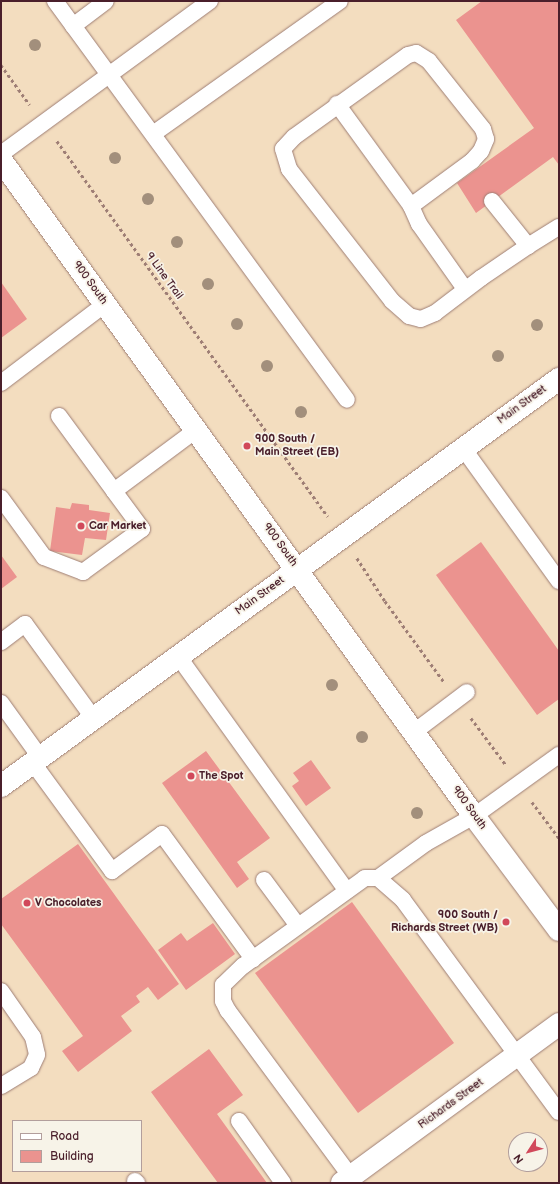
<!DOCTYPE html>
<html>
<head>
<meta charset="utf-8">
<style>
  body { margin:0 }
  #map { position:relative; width:560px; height:1184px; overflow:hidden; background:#f3ddbf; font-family:"Balsamiq Sans",sans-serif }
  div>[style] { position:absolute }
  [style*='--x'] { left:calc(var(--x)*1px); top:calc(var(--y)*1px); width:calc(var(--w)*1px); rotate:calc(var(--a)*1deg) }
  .building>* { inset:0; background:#eb938f }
  .path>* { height:2.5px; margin-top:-1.25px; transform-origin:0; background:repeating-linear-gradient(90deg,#9e7e75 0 3px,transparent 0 6px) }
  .roads { filter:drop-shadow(0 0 1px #9e7e75) drop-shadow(0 0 1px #9e7e75) }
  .service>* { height:16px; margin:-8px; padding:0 8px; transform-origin:8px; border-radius:8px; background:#fff }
  .minor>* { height:22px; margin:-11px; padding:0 11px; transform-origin:11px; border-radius:11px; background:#fff }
  .tertiary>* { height:22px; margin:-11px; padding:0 11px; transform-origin:11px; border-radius:11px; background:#fff }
  .trees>* { width:12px; height:12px; margin:-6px; border-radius:50%; background:#a28f7c }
  .dots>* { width:11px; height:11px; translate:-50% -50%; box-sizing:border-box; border:2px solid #f7f3e8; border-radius:50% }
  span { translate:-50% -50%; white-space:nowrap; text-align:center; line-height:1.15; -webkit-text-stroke:3.5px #f7f3e8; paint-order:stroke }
  .street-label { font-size:11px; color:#4a1f2b }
  .poi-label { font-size:11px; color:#4a1f2b; font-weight:700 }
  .left { translate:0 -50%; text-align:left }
  .right { translate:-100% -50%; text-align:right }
  .frame { position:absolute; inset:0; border:2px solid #4a1f2b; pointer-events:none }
  .legend { position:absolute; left:12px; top:1120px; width:130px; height:52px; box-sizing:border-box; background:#f7f3e8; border:1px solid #b29e9c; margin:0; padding:5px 7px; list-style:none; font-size:12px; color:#4a1f2b }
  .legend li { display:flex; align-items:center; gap:8px; height:20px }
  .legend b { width:20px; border:1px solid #b29e9c }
  .north { position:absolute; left:508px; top:1132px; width:40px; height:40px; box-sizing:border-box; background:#f7f3e8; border:1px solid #b29e9c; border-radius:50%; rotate:234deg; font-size:11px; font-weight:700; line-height:16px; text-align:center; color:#4a1f2b }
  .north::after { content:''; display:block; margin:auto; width:14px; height:18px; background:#d1495b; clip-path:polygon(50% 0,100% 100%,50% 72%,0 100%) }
</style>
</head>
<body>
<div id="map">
  <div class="building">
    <div style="clip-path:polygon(482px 1px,559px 1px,559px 165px,553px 157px,476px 213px,457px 183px,534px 128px,456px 20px)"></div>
    <div style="clip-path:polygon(1px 282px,27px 319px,1px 338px)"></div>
    <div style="clip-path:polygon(72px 503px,89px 505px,89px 510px,110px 513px,106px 540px,85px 538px,82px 555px,50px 551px,56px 507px,70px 509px)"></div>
    <div style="clip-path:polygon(481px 542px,559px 651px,559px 699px,537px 715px,436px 575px)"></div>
    <div style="clip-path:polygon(1px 555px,17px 577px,1px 589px)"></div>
    <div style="clip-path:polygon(206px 751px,270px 838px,237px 862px,249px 879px,237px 888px,162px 783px)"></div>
    <div style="clip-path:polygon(311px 760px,331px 788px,306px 806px,292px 786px,299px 781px,293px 773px)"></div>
    <div style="clip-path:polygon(78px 844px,179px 984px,158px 1000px,148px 987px,136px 996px,140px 1002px,121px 1016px,132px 1031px,78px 1072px,62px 1051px,83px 1036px,1px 924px,1px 899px)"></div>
    <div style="clip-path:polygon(352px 902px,454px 1043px,358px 1113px,255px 973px)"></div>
    <div style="clip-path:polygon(213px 923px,235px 954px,186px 990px,158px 950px,181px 933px,187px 941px)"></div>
    <div style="clip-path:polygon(209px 1049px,243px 1095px,217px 1114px,267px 1183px,218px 1183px,151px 1092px)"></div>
  </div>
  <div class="path">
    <div style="--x:1;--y:65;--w:49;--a:54.1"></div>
    <div style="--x:57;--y:141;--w:463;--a:54.2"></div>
    <div style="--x:357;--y:558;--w:51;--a:56.9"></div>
    <div style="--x:385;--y:601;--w:100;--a:53.9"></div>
    <div style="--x:471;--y:718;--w:59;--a:53.3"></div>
    <div style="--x:532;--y:802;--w:45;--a:53.1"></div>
  </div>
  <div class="roads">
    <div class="service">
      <div style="--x:55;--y:1;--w:494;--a:53.8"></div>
      <div style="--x:73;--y:26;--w:41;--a:-37.1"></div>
      <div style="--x:337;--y:104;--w:126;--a:54"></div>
      <div style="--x:153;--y:134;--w:229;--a:-35.4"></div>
      <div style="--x:1;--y:154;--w:259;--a:-36.2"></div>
      <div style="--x:492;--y:201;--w:58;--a:51.3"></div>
      <div style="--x:465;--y:289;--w:80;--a:-125.3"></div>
      <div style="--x:419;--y:224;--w:20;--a:-114"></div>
      <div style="--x:411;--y:206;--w:76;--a:-36.4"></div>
      <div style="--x:472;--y:161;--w:13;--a:-48"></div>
      <div style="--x:481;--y:151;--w:13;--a:-67"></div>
      <div style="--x:486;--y:139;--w:10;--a:-107"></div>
      <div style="--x:483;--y:129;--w:87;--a:-128.5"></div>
      <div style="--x:429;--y:61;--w:15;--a:-148"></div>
      <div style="--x:416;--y:53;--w:8;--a:166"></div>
      <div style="--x:408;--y:55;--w:140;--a:144.3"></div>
      <div style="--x:294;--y:137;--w:16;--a:133"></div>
      <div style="--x:283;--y:149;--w:21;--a:73"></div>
      <div style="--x:289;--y:169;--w:167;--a:52"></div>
      <div style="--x:392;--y:301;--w:23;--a:41"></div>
      <div style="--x:409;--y:316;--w:12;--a:14"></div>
      <div style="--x:421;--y:319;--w:15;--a:-23"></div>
      <div style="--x:435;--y:313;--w:58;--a:-37.3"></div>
      <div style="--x:481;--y:278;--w:57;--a:-34.2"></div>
      <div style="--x:528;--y:246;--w:36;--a:-32"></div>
      <div style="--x:1;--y:383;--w:131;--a:-37.2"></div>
      <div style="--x:59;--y:416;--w:93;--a:53.7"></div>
      <div style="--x:114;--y:491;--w:102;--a:-36.6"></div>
      <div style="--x:463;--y:448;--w:164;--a:54.2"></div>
      <div style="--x:1;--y:498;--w:73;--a:53.9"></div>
      <div style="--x:44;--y:557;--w:42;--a:21"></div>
      <div style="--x:83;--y:572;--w:73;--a:-36.1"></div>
      <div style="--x:142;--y:529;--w:47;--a:-126.4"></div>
      <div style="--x:1;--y:642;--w:30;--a:-37"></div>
      <div style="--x:25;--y:624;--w:117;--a:54"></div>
      <div style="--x:178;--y:656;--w:289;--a:54.3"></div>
      <div style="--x:1;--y:703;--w:67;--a:54.2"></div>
      <div style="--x:414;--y:732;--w:66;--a:-37"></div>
      <div style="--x:33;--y:763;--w:134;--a:53.8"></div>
      <div style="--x:112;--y:871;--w:62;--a:-36.5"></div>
      <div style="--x:162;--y:834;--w:155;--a:53.9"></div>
      <div style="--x:378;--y:878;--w:59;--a:-36.1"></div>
      <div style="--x:426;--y:843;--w:55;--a:-29.4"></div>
      <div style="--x:474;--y:816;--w:105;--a:-35.7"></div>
      <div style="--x:264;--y:880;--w:57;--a:53.5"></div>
      <div style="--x:1;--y:991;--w:56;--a:55.2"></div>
      <div style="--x:33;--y:1037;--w:18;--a:77"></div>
      <div style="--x:37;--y:1055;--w:14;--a:115"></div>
      <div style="--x:31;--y:1068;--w:35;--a:149"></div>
      <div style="--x:239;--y:1121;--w:76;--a:54.6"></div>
      <div style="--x:351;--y:1177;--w:207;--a:-126.5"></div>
      <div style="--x:228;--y:1011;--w:11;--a:-117"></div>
      <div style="--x:223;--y:1001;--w:16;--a:-90"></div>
      <div style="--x:223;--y:985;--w:28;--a:-44"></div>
      <div style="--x:243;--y:966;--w:150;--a:-35.8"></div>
      <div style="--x:365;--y:878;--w:13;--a:0"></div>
      <div style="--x:378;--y:878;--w:33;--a:41"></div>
      <div style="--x:403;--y:900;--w:263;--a:53.7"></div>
      <div style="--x:135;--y:1181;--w:3;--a:45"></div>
    </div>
    <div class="minor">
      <div style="--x:342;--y:1183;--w:269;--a:-36.2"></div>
    </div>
    <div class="tertiary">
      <div style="--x:1;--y:160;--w:809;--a:54.21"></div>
      <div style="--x:474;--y:816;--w:142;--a:53.3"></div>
      <div style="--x:1;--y:786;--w:691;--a:-36.11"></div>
    </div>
  </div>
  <div class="trees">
    <div style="left:35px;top:45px"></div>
    <div style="left:115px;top:158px"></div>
    <div style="left:148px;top:199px"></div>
    <div style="left:177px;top:242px"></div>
    <div style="left:208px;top:284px"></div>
    <div style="left:237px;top:324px"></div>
    <div style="left:537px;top:325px"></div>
    <div style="left:498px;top:356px"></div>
    <div style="left:267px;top:366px"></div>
    <div style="left:301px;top:412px"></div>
    <div style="left:332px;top:685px"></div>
    <div style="left:362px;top:737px"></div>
    <div style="left:417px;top:813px"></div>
  </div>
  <div class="dots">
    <div style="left:247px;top:446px;background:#d1495b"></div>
    <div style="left:81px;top:526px;background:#d1495b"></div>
    <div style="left:191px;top:776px;background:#d1495b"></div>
    <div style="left:27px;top:903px;background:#d1495b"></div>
    <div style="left:506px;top:922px;background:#d1495b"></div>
  </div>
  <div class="street-label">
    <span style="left:164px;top:276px;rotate:54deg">9 Line Trail</span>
    <span style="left:90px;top:283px;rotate:54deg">900 South</span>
    <span style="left:522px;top:405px;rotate:-36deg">Main Street</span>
    <span style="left:280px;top:545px;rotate:54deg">900 South</span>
    <span style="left:260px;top:596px;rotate:-36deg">Main Street</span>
    <span style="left:469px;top:808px;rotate:54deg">900 South</span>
    <span style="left:451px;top:1104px;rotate:-36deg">Richards Street</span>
  </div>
  <div class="poi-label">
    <span class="left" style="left:255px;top:446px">900 South /<br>Main Street (EB)</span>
    <span class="left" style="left:89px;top:526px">Car Market</span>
    <span class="left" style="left:199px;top:776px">The Spot</span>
    <span class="left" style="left:35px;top:903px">V Chocolates</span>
    <span class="right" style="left:498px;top:922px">900 South /<br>Richards Street (WB)</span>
  </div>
  <div class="frame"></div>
  <ul class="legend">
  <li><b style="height:5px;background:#fff"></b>Road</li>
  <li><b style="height:11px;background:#eb938f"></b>Building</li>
  </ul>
  <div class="north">N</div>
</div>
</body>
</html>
